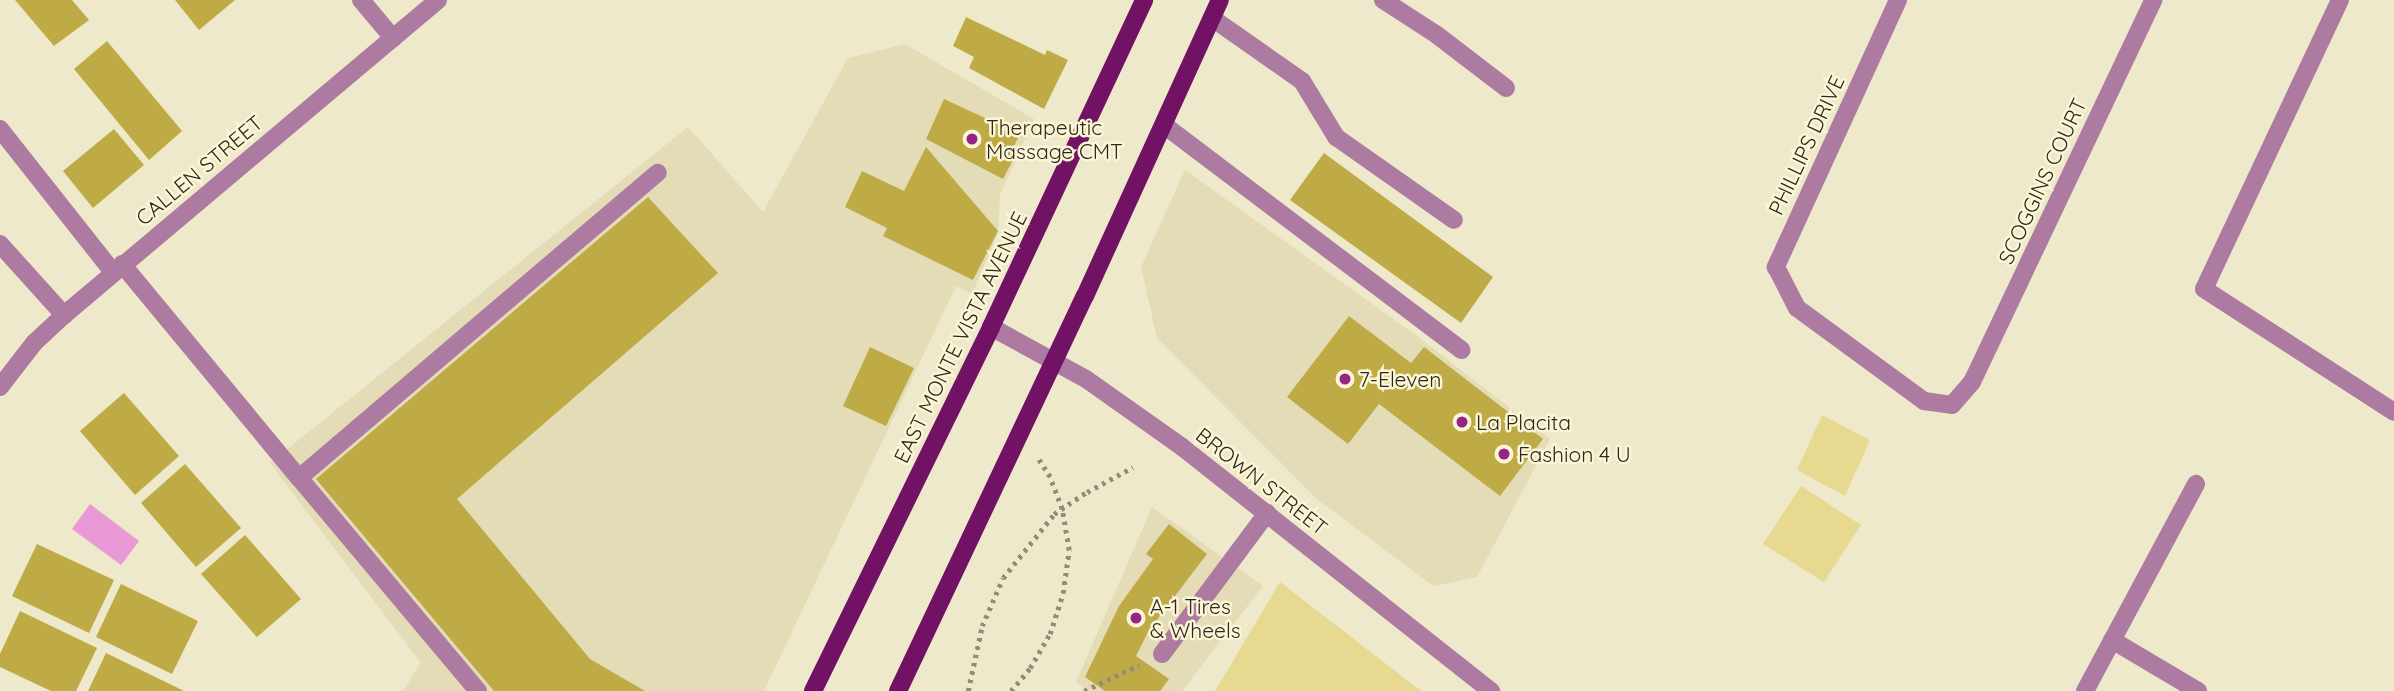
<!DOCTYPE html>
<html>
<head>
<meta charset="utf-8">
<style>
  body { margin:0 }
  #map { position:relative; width:2394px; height:691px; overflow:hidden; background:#eee9ca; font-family:Quicksand,sans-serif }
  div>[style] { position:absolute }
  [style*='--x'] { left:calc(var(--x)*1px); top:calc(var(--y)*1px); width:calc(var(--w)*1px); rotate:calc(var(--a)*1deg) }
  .built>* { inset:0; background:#e3dcb6 }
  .green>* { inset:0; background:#e7d990 }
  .water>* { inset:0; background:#e899d6 }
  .building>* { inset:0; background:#beab46 }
  .path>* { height:4.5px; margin-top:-2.25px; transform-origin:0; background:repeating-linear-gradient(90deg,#918e78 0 3.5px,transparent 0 8.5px) }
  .minor>* { height:18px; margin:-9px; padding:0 9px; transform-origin:9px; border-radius:9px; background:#ad7aa1 }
  .major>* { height:18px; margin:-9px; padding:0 9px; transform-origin:9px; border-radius:9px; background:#721264 }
  .dots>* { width:19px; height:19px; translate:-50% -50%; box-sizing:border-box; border:4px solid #fcf6d7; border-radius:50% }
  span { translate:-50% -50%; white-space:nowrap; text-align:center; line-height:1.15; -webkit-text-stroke:5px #fcf6d7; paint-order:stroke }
  .poi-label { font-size:21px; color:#2b291d }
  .left { translate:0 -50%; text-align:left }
  .street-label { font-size:21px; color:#2b291d }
</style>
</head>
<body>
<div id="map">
  <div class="built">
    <div style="clip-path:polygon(905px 44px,1034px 119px,1000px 195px,998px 233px,972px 294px,956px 286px,764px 691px,403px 691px,421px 663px,270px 463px,688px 127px,763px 212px,848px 58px)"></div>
    <div style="clip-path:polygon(1185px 170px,1421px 339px,1550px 439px,1477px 577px,1433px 586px,1318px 500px,1157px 338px,1141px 267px)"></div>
    <div style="clip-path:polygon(1152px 507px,1263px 586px,1182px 691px,1088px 691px,1076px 682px)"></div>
  </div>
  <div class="green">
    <div style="clip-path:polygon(1822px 415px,1870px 440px,1845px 496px,1797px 470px)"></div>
    <div style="clip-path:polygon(1801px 486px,1861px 525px,1824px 582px,1763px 544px)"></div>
    <div style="clip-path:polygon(1280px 582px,1421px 691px,1215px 691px)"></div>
  </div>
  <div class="water">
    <div style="clip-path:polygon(90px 504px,139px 541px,121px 565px,72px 529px)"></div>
  </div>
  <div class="building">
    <div style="clip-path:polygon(15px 0,72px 0,89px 20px,54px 46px)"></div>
    <div style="clip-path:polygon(175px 0,235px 0,199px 30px)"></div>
    <div style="clip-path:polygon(966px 17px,1045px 55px,1047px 50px,1068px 60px,1044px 109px,969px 68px,974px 57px,953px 46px)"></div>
    <div style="clip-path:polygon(107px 41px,182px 131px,149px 160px,74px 69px)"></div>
    <div style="clip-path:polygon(944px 99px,1000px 125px,999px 128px,1018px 138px,1010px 154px,1015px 156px,1003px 179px,926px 139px)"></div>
    <div style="clip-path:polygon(114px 129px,144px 165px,93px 208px,63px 171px)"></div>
    <div style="clip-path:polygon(926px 147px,998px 231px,973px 280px,883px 236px,887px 228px,845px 207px,862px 171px,904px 191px)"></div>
    <div style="clip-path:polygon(1324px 153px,1493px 277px,1461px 323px,1290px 200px)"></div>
    <div style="clip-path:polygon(648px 197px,718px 273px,457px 499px,590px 659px,645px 691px,494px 691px,316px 479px)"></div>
    <div style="clip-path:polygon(1349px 316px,1411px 363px,1424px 347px,1543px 439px,1500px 496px,1379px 404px,1348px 444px,1287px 397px)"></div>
    <div style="clip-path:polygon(870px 347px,914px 368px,886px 426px,843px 406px)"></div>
    <div style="clip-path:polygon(124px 393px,179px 456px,135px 495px,80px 431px)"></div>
    <div style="clip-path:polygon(185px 464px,241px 528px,196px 567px,141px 503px)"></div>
    <div style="clip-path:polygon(1169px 524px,1207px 554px,1149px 630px,1136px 656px,1169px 679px,1160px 691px,1105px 691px,1085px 677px,1119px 606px,1153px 559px,1146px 554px)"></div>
    <div style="clip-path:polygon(245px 535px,301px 599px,257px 637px,201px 574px)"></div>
    <div style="clip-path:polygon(37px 544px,114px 580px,89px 633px,12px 596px)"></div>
    <div style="clip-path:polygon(121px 584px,198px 621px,172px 674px,96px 637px)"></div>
    <div style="clip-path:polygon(20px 611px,97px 648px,76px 691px,51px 691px,0 667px,0 654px)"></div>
    <div style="clip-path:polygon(106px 653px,184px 691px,88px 691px)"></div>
  </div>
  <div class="path">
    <div style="--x:968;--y:691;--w:66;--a:-77.8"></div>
    <div style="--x:982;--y:626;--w:52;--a:-66.4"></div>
    <div style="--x:1003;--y:578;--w:82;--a:-51.4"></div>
    <div style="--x:1054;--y:514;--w:40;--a:-34"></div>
    <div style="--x:1087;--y:492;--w:52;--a:-28.5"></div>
    <div style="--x:1011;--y:691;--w:30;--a:-50"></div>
    <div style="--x:1030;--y:668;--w:39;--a:-60"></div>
    <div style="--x:1050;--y:634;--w:43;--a:-72.4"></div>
    <div style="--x:1063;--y:593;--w:43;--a:-82.1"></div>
    <div style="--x:1069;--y:550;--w:42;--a:-99.7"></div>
    <div style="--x:1062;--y:509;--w:34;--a:-111"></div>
    <div style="--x:1050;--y:477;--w:24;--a:-123"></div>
    <div style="--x:1084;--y:691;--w:61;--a:-25.3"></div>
  </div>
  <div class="minor">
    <div style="--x:361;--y:0;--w:50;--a:49.9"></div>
    <div style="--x:1383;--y:0;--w:64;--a:32.9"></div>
    <div style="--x:1437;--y:35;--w:87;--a:37.5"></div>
    <div style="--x:1898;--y:0;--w:294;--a:114.6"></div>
    <div style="--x:1776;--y:267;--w:46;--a:62.9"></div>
    <div style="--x:1797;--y:308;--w:157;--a:36.2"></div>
    <div style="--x:1924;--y:401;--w:28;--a:8"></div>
    <div style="--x:1952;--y:405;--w:30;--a:-49"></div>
    <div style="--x:1972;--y:382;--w:423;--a:-64.6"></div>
    <div style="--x:2340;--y:0;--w:319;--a:115.2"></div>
    <div style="--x:2204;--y:289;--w:226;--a:32.9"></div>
    <div style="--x:1212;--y:18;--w:110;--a:35"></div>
    <div style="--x:1302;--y:81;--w:66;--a:58.7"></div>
    <div style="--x:1336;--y:137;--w:144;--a:35.1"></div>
    <div style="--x:1164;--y:125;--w:373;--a:37.1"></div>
    <div style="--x:0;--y:129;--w:182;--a:51.7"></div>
    <div style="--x:0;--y:244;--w:96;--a:48"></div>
    <div style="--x:122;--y:264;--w:278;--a:50.4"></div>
    <div style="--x:991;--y:327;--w:108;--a:28.7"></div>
    <div style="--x:1086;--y:379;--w:118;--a:35.3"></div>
    <div style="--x:1182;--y:447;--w:394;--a:38.3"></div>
    <div style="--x:0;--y:387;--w:56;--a:-52.3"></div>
    <div style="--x:34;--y:343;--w:41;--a:-43"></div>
    <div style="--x:64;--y:315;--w:489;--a:-40.1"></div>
    <div style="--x:2112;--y:640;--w:100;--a:30.7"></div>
    <div style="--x:1162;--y:654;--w:176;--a:-53.3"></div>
    <div style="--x:478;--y:691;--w:278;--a:-130"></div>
    <div style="--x:299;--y:478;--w:471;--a:-40.4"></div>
    <div style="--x:2085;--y:691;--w:235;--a:-61.8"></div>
  </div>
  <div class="major">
    <div style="--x:813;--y:691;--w:405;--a:-63.9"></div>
    <div style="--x:991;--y:327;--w:361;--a:-64.9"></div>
    <div style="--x:898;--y:691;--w:437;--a:-64.7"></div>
    <div style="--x:1085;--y:296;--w:325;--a:-65.5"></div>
  </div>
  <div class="dots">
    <div style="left:972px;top:139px;background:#952483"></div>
    <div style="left:1345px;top:379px;background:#952483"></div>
    <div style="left:1462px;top:422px;background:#952483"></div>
    <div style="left:1504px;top:454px;background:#952483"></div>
    <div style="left:1136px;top:618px;background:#952483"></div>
  </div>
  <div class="poi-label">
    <span class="left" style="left:986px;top:139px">Therapeutic<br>Massage CMT</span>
    <span class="left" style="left:1359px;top:379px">7-Eleven</span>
    <span class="left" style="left:1476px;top:422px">La Placita</span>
    <span class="left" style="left:1518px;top:454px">Fashion 4 U</span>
    <span class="left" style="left:1150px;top:618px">A-1 Tires<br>&amp; Wheels</span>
  </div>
  <div class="street-label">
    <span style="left:1806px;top:145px;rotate:-65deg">PHILLIPS DRIVE</span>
    <span style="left:199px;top:170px;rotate:-40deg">CALLEN STREET</span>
    <span style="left:2042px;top:181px;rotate:-65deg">SCOGGINS COURT</span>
    <span style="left:960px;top:337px;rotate:-64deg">EAST MONTE VISTA AVENUE</span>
    <span style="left:1262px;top:481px;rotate:38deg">BROWN STREET</span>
  </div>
</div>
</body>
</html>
